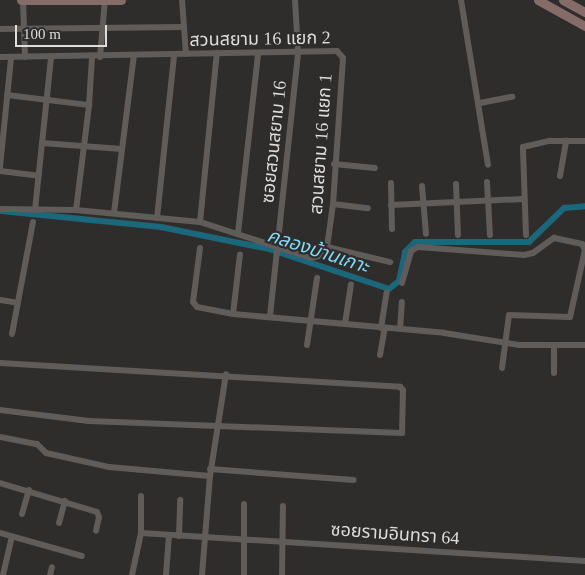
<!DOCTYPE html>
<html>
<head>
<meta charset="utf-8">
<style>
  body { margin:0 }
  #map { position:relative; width:585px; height:575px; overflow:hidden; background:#2f2d2b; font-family:"Times New Roman","Noto Sans Thai",serif }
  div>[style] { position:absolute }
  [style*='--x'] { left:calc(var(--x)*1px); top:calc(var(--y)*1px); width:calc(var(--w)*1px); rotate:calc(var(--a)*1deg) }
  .canal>* { height:6px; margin:-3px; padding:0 3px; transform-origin:3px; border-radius:3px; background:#1b677b }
  .street>* { height:6px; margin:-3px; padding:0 3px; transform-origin:3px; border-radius:3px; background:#5f5c5a }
  .secondary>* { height:9px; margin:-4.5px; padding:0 4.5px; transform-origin:4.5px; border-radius:4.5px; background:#856c69 }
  span { translate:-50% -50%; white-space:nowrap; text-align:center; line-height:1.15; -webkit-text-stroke:4.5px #2f2d2b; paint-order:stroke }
  .street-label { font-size:18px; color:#dedddc }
  .water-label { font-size:19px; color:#7fdaf5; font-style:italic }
  .scale { position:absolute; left:15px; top:25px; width:92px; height:22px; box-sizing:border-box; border:2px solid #dedddc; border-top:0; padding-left:6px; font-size:15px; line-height:18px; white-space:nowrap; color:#dedddc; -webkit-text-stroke:4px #2f2d2b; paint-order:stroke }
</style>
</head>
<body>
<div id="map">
  <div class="canal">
    <div style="--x:1;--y:211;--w:161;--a:5.7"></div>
    <div style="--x:161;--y:227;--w:110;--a:11.5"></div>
    <div style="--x:269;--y:249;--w:126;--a:18.4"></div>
    <div style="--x:389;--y:289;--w:13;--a:-39"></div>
    <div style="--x:399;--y:281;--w:30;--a:-78"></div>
    <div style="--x:405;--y:252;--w:14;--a:-45"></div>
    <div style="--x:415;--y:242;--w:114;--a:0"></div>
    <div style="--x:529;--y:242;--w:49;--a:-44.2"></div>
    <div style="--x:564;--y:208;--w:21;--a:-5"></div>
  </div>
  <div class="street">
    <div style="--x:23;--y:0;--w:57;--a:88"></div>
    <div style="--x:182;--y:0;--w:54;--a:85.8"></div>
    <div style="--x:461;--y:0;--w:167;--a:80.7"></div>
    <div style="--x:0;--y:29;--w:184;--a:-0.6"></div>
    <div style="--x:0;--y:57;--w:337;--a:-1"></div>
    <div style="--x:337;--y:51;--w:9;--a:49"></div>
    <div style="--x:343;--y:58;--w:146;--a:93.9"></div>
    <div style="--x:333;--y:204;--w:43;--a:97.9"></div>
    <div style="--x:327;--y:247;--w:12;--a:132"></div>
    <div style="--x:319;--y:256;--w:8;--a:166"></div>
    <div style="--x:311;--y:258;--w:117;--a:-162"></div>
    <div style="--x:200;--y:222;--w:125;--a:-174.5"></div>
    <div style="--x:76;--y:210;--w:76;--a:-179.2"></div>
    <div style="--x:100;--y:57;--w:57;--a:-85"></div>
    <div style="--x:7;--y:95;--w:83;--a:7"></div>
    <div style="--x:480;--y:103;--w:33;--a:-11"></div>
    <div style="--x:42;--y:143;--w:80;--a:4.3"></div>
    <div style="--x:334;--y:164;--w:41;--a:5.6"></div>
    <div style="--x:0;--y:167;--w:110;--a:-84.2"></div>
    <div style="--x:0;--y:171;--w:39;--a:7"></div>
    <div style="--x:560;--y:176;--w:36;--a:-80"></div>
    <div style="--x:487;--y:182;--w:53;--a:86.8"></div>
    <div style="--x:391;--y:183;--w:46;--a:88.8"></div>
    <div style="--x:456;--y:184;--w:51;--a:87.8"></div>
    <div style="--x:422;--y:186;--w:48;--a:85.2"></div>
    <div style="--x:333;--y:204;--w:35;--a:7"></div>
    <div style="--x:391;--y:205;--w:132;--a:-2.6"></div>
    <div style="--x:35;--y:210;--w:154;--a:-84"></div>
    <div style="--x:76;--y:210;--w:106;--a:-82.9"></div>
    <div style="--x:89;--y:105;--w:48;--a:-86.4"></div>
    <div style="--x:114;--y:213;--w:159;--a:-82.8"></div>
    <div style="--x:157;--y:218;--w:164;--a:-84"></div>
    <div style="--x:200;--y:222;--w:170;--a:-84.3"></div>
    <div style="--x:238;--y:233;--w:180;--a:-83.6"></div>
    <div style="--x:526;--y:235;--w:88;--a:-92"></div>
    <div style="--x:523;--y:147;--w:28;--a:-13"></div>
    <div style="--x:550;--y:141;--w:35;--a:0"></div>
    <div style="--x:327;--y:247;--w:65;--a:13.4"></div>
    <div style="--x:200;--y:248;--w:54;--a:97.4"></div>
    <div style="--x:193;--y:302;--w:6;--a:51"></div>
    <div style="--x:197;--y:307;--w:37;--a:11"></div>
    <div style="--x:233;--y:314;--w:212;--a:5.1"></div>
    <div style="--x:444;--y:333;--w:76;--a:9.1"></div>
    <div style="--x:519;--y:345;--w:66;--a:0"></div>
    <div style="--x:402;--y:283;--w:33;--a:-74"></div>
    <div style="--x:411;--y:251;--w:8;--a:-30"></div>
    <div style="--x:418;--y:247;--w:106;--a:4.3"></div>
    <div style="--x:524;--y:255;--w:9;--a:-13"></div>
    <div style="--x:533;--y:253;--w:26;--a:-36"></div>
    <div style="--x:554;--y:238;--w:29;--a:12"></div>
    <div style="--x:582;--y:244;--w:7;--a:63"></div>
    <div style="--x:0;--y:300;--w:18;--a:9"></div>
    <div style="--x:233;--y:314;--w:60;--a:-83.3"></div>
    <div style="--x:270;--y:316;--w:265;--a:-83.9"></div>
    <div style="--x:298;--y:52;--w:52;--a:-93.3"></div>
    <div style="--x:345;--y:324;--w:40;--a:-81.5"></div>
    <div style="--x:381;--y:328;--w:36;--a:-81"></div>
    <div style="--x:400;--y:329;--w:27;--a:-86"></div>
    <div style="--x:12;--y:334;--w:114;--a:-79.4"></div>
    <div style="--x:307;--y:345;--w:68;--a:-81.5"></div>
    <div style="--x:554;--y:345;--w:28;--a:90"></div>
    <div style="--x:380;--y:355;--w:27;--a:-80"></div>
    <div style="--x:0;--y:363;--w:401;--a:3.4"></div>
    <div style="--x:400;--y:387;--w:4;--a:45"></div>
    <div style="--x:403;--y:390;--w:43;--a:91.3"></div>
    <div style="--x:402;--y:433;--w:313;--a:-177.8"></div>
    <div style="--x:89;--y:421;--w:90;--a:-173"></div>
    <div style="--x:502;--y:368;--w:53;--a:-82.5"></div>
    <div style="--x:509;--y:315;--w:61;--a:1.9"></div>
    <div style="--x:570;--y:317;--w:69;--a:-77.4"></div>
    <div style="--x:0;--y:437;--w:38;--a:11"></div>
    <div style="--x:37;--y:444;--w:13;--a:45"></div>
    <div style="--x:46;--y:453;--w:65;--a:12.5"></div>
    <div style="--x:109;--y:467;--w:101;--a:5.1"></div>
    <div style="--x:210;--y:469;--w:144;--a:4.4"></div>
    <div style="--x:0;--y:483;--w:101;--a:16.6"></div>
    <div style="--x:97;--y:512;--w:5;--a:68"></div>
    <div style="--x:99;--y:517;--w:14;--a:102"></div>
    <div style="--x:244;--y:504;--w:71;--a:90"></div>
    <div style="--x:22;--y:514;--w:25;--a:-74"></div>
    <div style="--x:59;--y:523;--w:23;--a:-75"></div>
    <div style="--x:0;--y:533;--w:85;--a:15.7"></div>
    <div style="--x:141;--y:533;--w:445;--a:3.6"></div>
    <div style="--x:179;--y:536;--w:36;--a:-88"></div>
    <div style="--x:3;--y:575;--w:39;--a:-77"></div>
    <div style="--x:50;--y:575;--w:8;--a:-76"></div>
    <div style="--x:132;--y:575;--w:43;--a:-77.9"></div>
    <div style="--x:141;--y:533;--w:37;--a:-90"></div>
    <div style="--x:166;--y:575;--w:40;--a:-85.7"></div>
    <div style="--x:202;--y:575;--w:99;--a:-85.4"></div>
    <div style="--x:210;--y:476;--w:103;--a:-81.1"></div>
    <div style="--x:282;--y:575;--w:69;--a:-89.2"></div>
  </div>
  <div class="secondary">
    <div style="--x:21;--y:0;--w:100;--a:0"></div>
    <div style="--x:538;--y:0;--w:54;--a:29"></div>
    <div style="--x:563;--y:0;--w:25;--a:29"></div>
  </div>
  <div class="street-label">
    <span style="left:260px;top:39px;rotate:-1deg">สวนสยาม 16 แยก 2</span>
    <span style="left:274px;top:142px;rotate:-84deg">ซอยสวนสยาม 16</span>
    <span style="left:321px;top:144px;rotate:-86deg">สวนสยาม 16 แยก 1</span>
    <span style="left:395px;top:534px;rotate:4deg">ซอยรามอินทรา 64</span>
  </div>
  <div class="water-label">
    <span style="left:318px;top:251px;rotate:18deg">คลองบ้านเกาะ</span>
  </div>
  <div class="scale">100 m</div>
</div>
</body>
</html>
